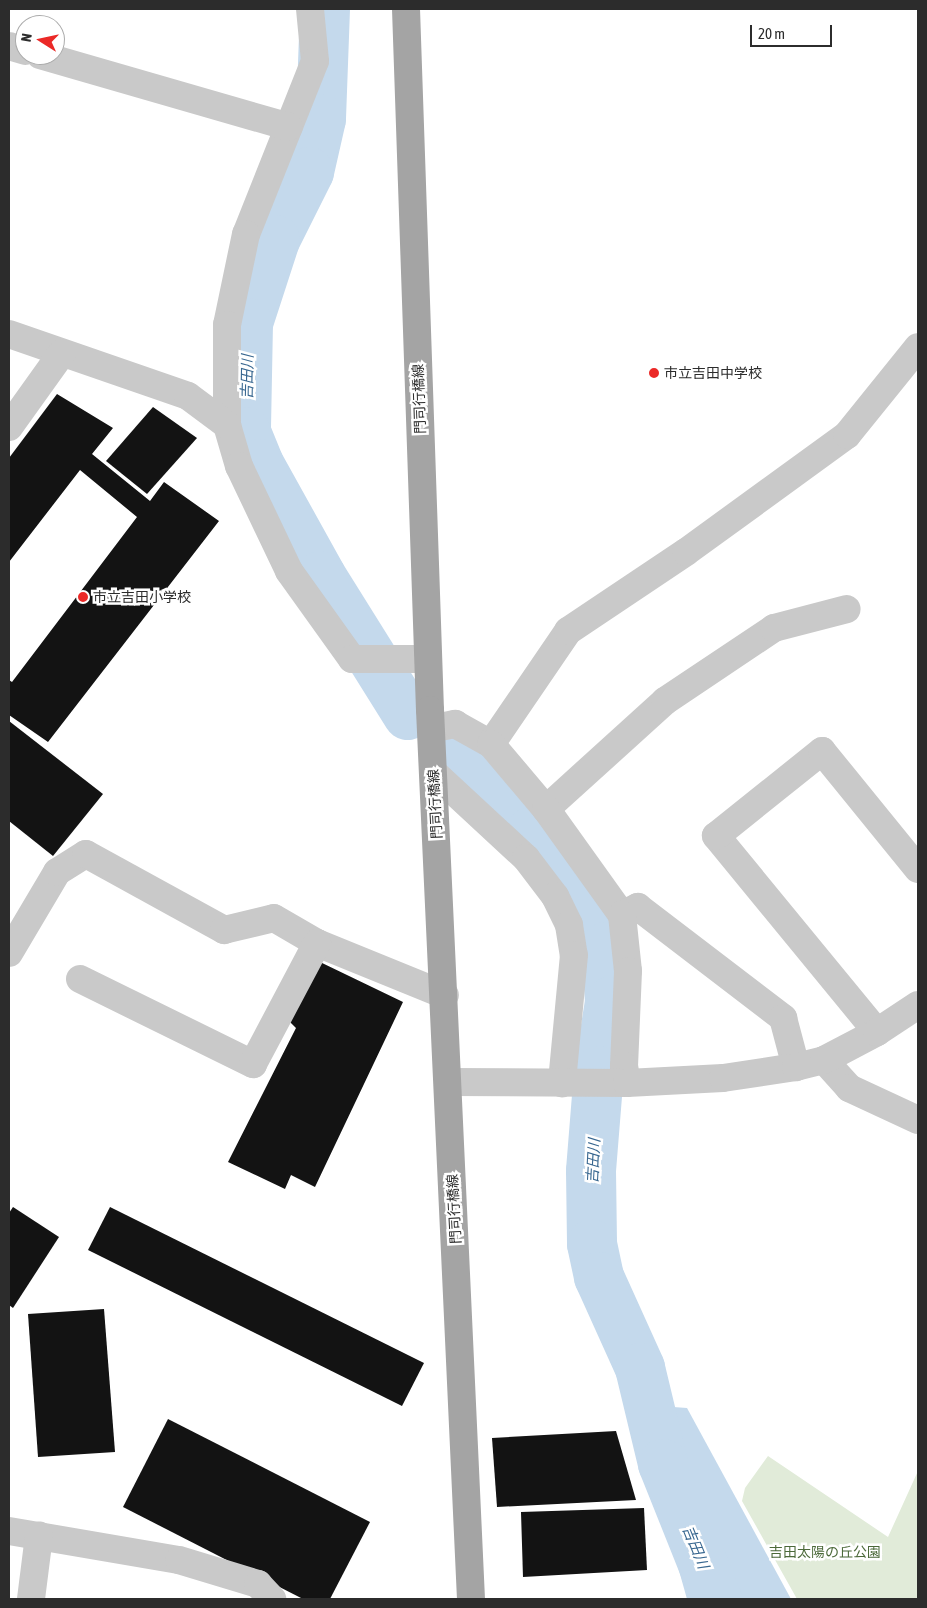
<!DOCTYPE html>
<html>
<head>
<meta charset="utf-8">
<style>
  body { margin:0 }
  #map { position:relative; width:927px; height:1608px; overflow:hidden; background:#fff; font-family:"Asap Condensed","Noto Sans JP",sans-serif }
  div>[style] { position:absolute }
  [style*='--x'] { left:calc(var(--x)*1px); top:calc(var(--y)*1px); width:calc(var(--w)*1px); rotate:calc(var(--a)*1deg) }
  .green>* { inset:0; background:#e1ebd9 }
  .water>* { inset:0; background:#c4d9ec }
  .river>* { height:50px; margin:-25px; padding:0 25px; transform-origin:25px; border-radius:25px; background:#c4d9ec }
  .building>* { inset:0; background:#131313 }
  .minor>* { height:28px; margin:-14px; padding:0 14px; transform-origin:14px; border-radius:14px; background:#c9c9c9 }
  .major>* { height:28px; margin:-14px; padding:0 14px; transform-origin:14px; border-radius:14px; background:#a4a4a4 }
  .dots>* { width:14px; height:14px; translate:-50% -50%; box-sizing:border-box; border:2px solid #fff; border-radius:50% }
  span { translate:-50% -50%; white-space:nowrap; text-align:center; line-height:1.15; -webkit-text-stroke:5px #fff; paint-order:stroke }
  .poi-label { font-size:14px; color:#2c2c2c }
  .left { translate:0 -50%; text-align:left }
  .street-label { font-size:14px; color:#2c2c2c }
  .park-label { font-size:14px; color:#4b6939 }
  .water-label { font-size:15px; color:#386790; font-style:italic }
  .frame { position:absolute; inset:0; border:10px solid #2c2c2c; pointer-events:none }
  .north { position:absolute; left:15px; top:15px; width:50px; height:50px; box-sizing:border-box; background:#fff; border:1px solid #ababab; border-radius:50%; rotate:280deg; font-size:14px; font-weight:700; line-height:20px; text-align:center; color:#2c2c2c }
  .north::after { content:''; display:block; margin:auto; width:18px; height:22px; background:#eb2927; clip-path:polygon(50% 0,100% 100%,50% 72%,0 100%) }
  .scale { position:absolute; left:750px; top:25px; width:82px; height:22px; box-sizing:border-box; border:2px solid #2c2c2c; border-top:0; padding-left:6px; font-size:15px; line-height:18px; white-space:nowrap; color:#2c2c2c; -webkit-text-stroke:4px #fff; paint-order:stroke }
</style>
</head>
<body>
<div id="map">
  <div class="green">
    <div style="clip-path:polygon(768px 1456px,888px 1537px,918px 1471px,918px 1599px,797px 1599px,742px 1501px,745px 1488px)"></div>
  </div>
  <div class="water">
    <div style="clip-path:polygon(632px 1404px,687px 1408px,791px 1599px,687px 1599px)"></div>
  </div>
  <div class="river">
    <div style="--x:325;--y:9;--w:110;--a:92.1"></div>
    <div style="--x:321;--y:119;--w:54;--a:102.8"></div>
    <div style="--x:309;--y:172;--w:76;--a:116.6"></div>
    <div style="--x:275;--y:240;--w:87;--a:108"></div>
    <div style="--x:248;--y:323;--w:109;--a:91.1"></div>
    <div style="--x:246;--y:432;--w:35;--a:68"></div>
    <div style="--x:259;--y:464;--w:128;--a:61"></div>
    <div style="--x:321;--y:576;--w:164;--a:58"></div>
    <div style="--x:453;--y:757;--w:108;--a:43.9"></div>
    <div style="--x:531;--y:832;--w:83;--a:52.9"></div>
    <div style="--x:581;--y:898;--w:55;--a:63"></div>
    <div style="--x:606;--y:947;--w:55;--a:85.8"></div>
    <div style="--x:610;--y:1002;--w:70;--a:99.1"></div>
    <div style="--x:599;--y:1071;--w:100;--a:94.6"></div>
    <div style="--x:591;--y:1171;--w:73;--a:89.2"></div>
    <div style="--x:592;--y:1244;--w:34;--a:78"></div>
    <div style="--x:599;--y:1277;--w:100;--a:65.7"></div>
    <div style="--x:640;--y:1368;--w:99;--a:76.5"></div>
    <div style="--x:663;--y:1464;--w:145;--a:68.2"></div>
  </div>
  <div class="building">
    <div style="clip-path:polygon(57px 394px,113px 428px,92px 454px,150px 501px,164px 482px,219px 521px,48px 742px,9px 715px,9px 680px,12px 682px,137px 517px,80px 470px,9px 562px,9px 458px)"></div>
    <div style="clip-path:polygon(153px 407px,197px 438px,147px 494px,106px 461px)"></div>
    <div style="clip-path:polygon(9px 721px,103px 794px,53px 856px,9px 821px)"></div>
    <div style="clip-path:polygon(320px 962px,403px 1002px,315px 1187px,291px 1175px,285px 1189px,228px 1162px,296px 1028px,290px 1022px)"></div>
    <div style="clip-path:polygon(13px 1207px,59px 1237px,13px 1308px,9px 1305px,9px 1213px)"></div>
    <div style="clip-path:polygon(110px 1207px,424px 1363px,402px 1406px,88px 1250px)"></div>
    <div style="clip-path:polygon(104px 1309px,115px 1452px,38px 1457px,28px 1314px)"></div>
    <div style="clip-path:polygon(168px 1419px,370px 1522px,330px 1599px,303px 1599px,123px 1507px)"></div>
    <div style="clip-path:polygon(616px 1431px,636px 1500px,497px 1507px,492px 1438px)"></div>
    <div style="clip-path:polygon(644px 1508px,647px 1570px,523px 1577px,521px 1512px)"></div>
  </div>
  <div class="minor">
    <div style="--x:310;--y:9;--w:52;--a:84.5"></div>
    <div style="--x:315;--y:61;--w:186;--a:111.7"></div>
    <div style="--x:246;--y:234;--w:93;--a:101.8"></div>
    <div style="--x:227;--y:325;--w:100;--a:90"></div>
    <div style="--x:227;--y:425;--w:43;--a:73.7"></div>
    <div style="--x:239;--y:466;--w:116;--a:64.5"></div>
    <div style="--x:289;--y:571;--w:108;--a:54.4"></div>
    <div style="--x:352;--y:659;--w:76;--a:0"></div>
    <div style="--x:9;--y:46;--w:17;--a:17"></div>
    <div style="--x:40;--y:55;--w:259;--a:16.1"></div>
    <div style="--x:9;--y:334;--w:189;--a:19.1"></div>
    <div style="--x:188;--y:396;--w:49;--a:36.6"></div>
    <div style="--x:9;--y:427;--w:91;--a:-54.4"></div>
    <div style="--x:431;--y:729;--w:25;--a:-12"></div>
    <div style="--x:455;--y:724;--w:41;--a:29.1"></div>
    <div style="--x:491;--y:744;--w:137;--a:-55.7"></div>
    <div style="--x:568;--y:631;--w:142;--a:-33.8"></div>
    <div style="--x:686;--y:552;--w:199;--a:-36"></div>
    <div style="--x:847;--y:435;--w:113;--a:-51.1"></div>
    <div style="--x:491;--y:744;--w:85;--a:49.8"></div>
    <div style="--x:546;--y:809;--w:161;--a:-42.2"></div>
    <div style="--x:665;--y:701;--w:131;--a:-33.8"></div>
    <div style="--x:774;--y:628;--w:75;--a:-14.6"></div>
    <div style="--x:433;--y:772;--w:127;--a:42.8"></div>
    <div style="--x:526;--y:858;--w:48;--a:52.7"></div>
    <div style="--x:555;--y:896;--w:32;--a:64"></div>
    <div style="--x:569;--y:925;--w:30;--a:81"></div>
    <div style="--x:574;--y:955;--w:129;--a:95.4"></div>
    <div style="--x:546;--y:809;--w:130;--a:54.4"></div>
    <div style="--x:622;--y:915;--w:18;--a:-27"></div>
    <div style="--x:638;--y:907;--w:183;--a:37.4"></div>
    <div style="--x:783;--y:1018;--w:51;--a:75.1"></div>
    <div style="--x:622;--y:915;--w:56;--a:83.9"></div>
    <div style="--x:628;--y:971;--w:95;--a:92.4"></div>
    <div style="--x:624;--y:1066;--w:17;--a:80"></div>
    <div style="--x:9;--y:953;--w:94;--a:-59.3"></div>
    <div style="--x:57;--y:872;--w:34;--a:-32"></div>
    <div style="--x:86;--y:854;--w:158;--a:28.8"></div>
    <div style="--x:224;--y:930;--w:51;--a:-13.5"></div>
    <div style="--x:274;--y:918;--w:50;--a:30.2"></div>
    <div style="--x:317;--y:943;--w:138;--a:22.1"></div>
    <div style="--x:80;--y:979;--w:193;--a:26.2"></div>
    <div style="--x:253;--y:1064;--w:137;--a:-62.1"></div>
    <div style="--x:877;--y:1032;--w:254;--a:-129.4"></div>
    <div style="--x:716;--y:836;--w:136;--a:-38.7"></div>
    <div style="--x:822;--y:751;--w:152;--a:50.9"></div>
    <div style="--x:824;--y:1060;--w:38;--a:48"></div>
    <div style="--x:849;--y:1088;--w:76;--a:24.9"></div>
    <div style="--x:448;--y:1082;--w:179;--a:0.3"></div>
    <div style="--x:627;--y:1083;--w:96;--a:-3"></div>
    <div style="--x:723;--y:1078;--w:74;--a:-8.6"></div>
    <div style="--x:796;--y:1067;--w:29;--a:-14"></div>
    <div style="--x:824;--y:1060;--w:60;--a:-27.8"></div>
    <div style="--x:877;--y:1032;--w:49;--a:-33.4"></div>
    <div style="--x:9;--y:1531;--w:172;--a:9.7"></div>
    <div style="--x:179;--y:1560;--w:83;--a:16.9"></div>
    <div style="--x:258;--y:1584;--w:21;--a:47"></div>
    <div style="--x:31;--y:1599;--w:64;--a:-82.8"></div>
  </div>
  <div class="major">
    <div style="--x:406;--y:9;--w:701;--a:88.04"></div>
    <div style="--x:430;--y:710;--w:890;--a:87.36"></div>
  </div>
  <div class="dots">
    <div style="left:654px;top:373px;background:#eb2927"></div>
    <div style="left:83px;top:597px;background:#eb2927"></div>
  </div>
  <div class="poi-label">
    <span class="left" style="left:664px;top:373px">市立吉田中学校</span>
    <span class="left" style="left:93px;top:597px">市立吉田小学校</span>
  </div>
  <div class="street-label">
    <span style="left:419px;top:399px;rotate:-92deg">門司行橋線</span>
    <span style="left:435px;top:804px;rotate:-93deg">門司行橋線</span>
    <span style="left:454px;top:1209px;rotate:-93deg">門司行橋線</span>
  </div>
  <div class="park-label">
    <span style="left:825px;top:1552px">吉田太陽の丘公園</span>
  </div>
  <div class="water-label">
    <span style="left:247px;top:377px;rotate:-89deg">吉田川</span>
    <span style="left:593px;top:1161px;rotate:-87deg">吉田川</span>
    <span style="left:696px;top:1547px;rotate:68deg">吉田川</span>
  </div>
  <div class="frame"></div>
  <div class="north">N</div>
  <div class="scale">20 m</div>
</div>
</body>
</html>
